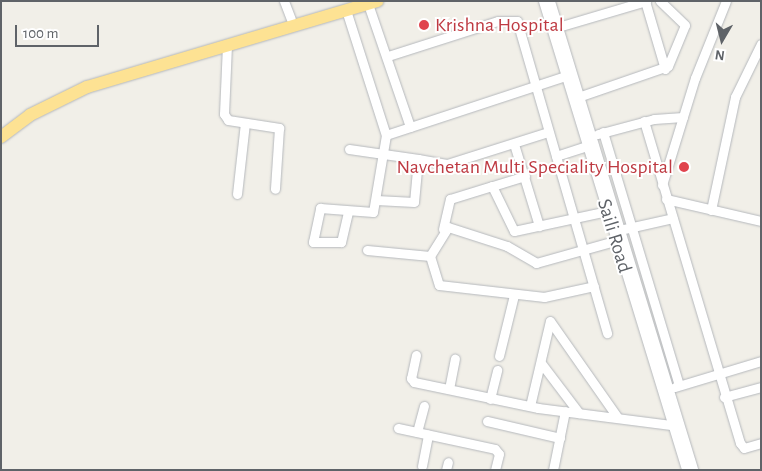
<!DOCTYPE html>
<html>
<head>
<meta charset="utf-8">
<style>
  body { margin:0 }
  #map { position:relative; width:762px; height:471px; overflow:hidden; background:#f1efe8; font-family:"Alegreya Sans",sans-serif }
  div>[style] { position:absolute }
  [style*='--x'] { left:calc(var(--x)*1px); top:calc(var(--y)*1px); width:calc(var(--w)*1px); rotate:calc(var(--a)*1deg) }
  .roads { filter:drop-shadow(0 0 1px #b5b8bc) drop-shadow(0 0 1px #b5b8bc) }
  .minor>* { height:9px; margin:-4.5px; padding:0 4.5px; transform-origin:4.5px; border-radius:4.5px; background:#fff }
  .highway>* { height:12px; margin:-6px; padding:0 6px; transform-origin:6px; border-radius:6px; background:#fde293 }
  .dots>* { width:14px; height:14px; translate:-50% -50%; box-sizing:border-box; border:2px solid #fff; border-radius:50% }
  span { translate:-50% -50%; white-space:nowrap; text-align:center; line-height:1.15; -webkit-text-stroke:4px #fff; paint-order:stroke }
  .health-label { font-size:20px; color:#be3a42 }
  .left { translate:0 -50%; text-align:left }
  .right { translate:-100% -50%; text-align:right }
  .street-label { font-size:20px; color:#5f6368 }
  .frame { position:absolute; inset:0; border:2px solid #5f6368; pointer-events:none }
  .north { position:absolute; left:697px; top:15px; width:50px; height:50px; -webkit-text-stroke:4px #fff; paint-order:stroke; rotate:188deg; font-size:14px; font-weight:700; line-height:20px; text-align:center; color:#5f6368 }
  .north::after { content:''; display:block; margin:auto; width:18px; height:22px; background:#5f6368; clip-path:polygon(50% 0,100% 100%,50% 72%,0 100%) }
  .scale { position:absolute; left:15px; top:25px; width:84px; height:22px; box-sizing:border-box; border:2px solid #5f6368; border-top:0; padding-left:6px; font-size:15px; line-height:18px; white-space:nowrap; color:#5f6368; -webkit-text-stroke:4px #fff; paint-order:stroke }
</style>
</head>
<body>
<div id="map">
  <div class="roads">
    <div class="minor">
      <div style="--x:284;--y:1;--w:19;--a:69"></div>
      <div style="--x:543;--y:1;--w:490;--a:73"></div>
      <div style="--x:550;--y:1;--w:490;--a:73"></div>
      <div style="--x:645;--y:1;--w:71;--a:73.6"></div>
      <div style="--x:368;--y:4;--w:130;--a:71.1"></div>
      <div style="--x:346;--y:10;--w:131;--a:72.3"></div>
      <div style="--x:558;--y:27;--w:92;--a:-16.5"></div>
      <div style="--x:227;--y:45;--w:69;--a:92.5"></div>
      <div style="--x:224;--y:114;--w:7;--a:56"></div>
      <div style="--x:228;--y:120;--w:52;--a:8.9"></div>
      <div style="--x:279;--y:128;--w:61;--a:93.8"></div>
      <div style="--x:388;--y:56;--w:115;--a:-17.7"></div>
      <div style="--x:498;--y:21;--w:19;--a:0"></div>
      <div style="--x:517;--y:21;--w:325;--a:73.9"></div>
      <div style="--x:578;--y:97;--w:95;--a:-19"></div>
      <div style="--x:668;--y:66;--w:44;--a:-67.5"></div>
      <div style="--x:685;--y:25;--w:35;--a:-136"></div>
      <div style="--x:644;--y:121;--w:336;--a:73.4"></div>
      <div style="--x:740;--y:443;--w:6;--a:51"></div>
      <div style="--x:744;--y:448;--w:18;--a:-16"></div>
      <div style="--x:603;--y:132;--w:264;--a:73.3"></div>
      <div style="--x:598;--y:134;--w:58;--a:-15"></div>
      <div style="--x:654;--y:119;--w:29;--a:-4"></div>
      <div style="--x:514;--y:144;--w:86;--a:73"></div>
      <div style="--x:349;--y:149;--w:70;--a:8.2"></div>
      <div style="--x:418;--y:159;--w:43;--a:95.3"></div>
      <div style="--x:414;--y:202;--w:38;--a:-177"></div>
      <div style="--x:556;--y:156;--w:32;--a:-18"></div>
      <div style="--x:418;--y:159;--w:29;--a:10"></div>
      <div style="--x:447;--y:164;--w:106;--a:-17.6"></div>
      <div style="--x:525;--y:176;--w:34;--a:163"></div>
      <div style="--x:492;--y:186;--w:50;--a:63.9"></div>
      <div style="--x:514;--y:231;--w:95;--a:-12.1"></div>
      <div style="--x:662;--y:185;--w:112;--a:-72.9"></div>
      <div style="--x:695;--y:78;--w:83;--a:-68.1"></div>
      <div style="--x:237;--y:194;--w:71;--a:-83.6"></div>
      <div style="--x:666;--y:199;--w:98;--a:13"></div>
      <div style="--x:711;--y:210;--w:116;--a:-78"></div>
      <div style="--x:735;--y:97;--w:59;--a:-63.9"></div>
      <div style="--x:348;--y:212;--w:31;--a:103"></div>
      <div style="--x:341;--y:242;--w:28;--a:180"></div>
      <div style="--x:313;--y:242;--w:35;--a:-78"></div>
      <div style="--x:320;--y:208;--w:53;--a:4.3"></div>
      <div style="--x:373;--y:212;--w:78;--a:-80.4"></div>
      <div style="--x:386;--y:135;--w:188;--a:-18.2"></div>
      <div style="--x:443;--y:229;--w:31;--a:-77"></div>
      <div style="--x:450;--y:199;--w:44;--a:-17.2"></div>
      <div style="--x:615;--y:231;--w:59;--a:-12.6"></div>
      <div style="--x:367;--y:250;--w:63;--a:5.4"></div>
      <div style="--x:430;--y:256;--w:34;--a:-58"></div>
      <div style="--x:448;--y:227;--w:62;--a:17.9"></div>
      <div style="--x:507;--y:246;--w:34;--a:30"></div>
      <div style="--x:536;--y:263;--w:82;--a:-15.6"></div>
      <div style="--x:430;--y:256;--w:30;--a:73"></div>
      <div style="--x:439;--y:285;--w:106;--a:6.5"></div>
      <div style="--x:544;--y:297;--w:51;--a:-12.4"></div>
      <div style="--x:416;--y:355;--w:24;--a:102"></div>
      <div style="--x:411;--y:378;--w:5;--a:53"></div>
      <div style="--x:414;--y:382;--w:127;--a:11.8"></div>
      <div style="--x:538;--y:408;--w:134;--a:7.3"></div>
      <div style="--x:499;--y:356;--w:63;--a:-76.2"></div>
      <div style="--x:541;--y:363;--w:63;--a:52.8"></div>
      <div style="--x:675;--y:387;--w:90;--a:-16.8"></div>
      <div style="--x:449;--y:389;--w:31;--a:-79"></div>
      <div style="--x:724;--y:397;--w:38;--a:-15"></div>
      <div style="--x:490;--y:399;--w:30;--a:-76"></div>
      <div style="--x:530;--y:406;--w:87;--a:-76.8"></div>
      <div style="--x:550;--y:321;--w:118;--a:55"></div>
      <div style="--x:487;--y:421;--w:75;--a:13.1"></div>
      <div style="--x:398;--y:428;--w:99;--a:12.2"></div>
      <div style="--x:495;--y:449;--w:6;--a:51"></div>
      <div style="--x:499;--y:454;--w:16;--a:104"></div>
      <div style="--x:417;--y:432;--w:27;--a:-75"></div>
      <div style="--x:422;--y:466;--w:32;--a:-79"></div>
      <div style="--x:446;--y:470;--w:8;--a:-76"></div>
      <div style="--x:553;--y:470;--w:60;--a:-78.5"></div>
    </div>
    <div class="highway">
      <div style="--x:1;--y:137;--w:36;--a:-37"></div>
      <div style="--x:30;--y:115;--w:64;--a:-26.2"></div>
      <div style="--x:87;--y:87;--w:303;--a:-16.5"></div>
    </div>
  </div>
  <div class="dots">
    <div style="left:424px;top:25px;background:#e0444e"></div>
    <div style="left:684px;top:167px;background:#e0444e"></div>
  </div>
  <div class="health-label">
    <span class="left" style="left:435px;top:25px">Krishna Hospital</span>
    <span class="right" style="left:673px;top:167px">Navchetan Multi Speciality Hospital</span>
  </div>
  <div class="street-label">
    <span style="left:614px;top:236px;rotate:73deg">Saili Road</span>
  </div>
  <div class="frame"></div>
  <div class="north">N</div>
  <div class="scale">100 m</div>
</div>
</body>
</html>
